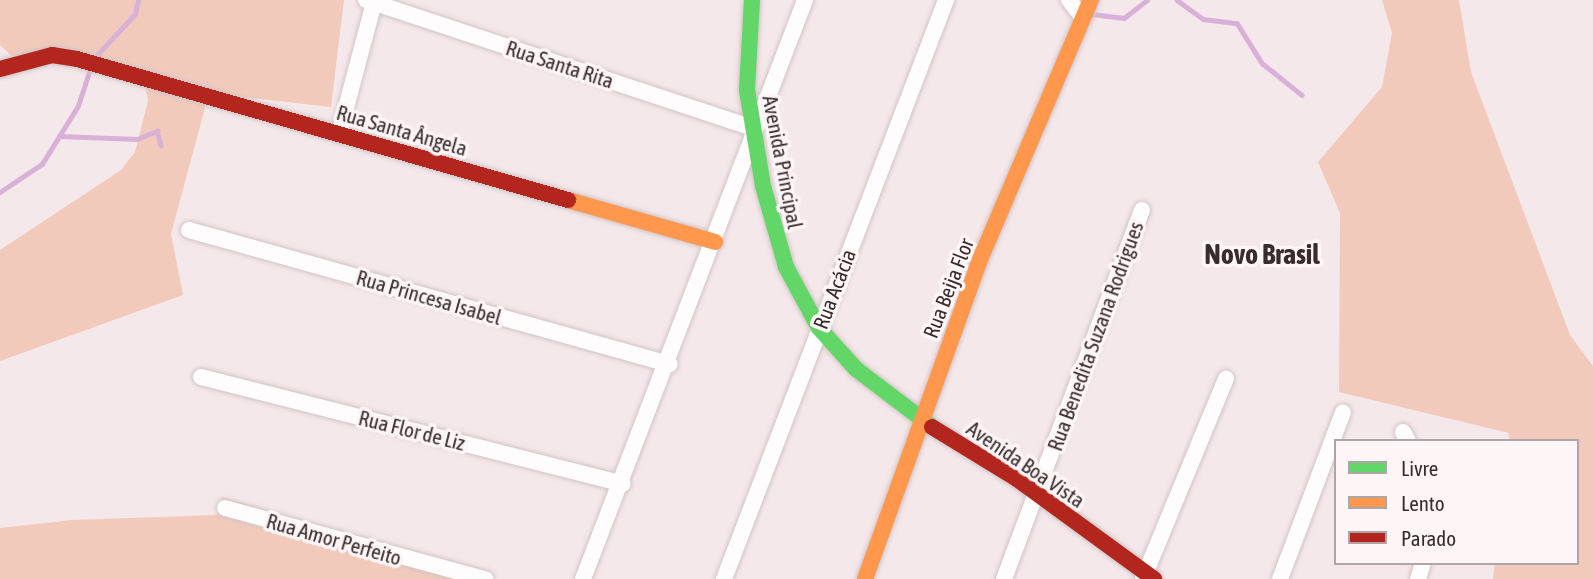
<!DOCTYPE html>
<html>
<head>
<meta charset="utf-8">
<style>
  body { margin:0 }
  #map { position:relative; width:1593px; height:579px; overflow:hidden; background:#f5e8ea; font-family:"Asap Condensed",sans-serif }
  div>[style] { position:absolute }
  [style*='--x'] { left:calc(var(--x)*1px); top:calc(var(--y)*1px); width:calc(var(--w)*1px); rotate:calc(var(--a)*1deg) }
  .green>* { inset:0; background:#f2cabb }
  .stream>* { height:4.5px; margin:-2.25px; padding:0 2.25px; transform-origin:2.25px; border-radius:2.25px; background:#d9b1d8 }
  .roads { filter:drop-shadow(0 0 2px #d0c4c6) drop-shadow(0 0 2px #d0c4c6) }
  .street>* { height:16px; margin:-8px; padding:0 8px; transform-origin:8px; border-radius:8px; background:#fefcfc }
  .fast>* { height:16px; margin:-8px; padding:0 8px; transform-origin:8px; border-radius:8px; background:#63d668 }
  .slow>* { height:16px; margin:-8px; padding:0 8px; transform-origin:8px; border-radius:8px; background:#ff974d }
  .jam>* { height:16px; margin:-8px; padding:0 8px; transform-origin:8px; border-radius:8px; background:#b3261e }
  span { translate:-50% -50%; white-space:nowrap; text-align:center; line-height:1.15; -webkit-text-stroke:7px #fdf5f6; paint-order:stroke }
  .street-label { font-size:21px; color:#392b2e }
  .district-label { font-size:28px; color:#392b2e; font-weight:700 }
  .legend { position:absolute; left:1334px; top:439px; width:245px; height:126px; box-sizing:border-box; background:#fdf5f6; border:2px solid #afa4a6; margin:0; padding:9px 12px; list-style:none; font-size:21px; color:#392b2e }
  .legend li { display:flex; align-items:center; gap:14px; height:35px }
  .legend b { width:35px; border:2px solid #afa4a6 }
</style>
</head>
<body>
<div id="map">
  <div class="green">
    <div style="clip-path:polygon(0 0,344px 0,331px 107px,209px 93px,171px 234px,183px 295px,0 361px,0 250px,121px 170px,135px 152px,148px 101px,145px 83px,125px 73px,15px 59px,0 45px)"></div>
    <div style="clip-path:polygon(1382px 0,1459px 0,1471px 72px,1570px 335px,1593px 366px,1593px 579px,1493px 579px,1495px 563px,1577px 563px,1577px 441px,1509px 441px,1509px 433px,1339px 392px,1340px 213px,1318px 162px,1382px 87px,1392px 33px)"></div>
    <div style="clip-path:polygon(222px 497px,491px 579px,0 579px,0 528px,72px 520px,217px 515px)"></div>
  </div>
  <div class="stream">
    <div style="--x:1177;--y:0;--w:32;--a:36"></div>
    <div style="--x:1203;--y:19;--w:34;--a:7"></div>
    <div style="--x:1237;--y:23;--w:47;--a:58"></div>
    <div style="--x:1262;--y:63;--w:51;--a:38.7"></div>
    <div style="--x:1092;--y:14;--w:32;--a:7"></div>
    <div style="--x:1124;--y:18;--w:29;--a:-38"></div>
    <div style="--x:97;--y:55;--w:56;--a:-47.2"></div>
    <div style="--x:135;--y:14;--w:14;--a:-78"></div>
    <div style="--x:59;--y:136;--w:78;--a:2.2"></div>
    <div style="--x:137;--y:139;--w:22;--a:-22"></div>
    <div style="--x:157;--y:131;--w:15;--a:74"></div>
    <div style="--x:0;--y:192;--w:50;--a:-33.7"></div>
    <div style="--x:42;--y:164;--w:68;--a:-58.2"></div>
    <div style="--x:78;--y:106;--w:36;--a:-72"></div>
  </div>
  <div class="roads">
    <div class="street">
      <div style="--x:366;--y:0;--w:408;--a:18.3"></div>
      <div style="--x:1069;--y:0;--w:23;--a:52"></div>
      <div style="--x:339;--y:134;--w:137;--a:-75.1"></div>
      <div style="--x:189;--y:230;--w:499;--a:15.6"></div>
      <div style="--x:201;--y:377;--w:435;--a:14.2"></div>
      <div style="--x:1403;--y:432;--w:10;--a:61"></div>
      <div style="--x:225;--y:508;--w:270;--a:15.3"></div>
      <div style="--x:583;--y:579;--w:620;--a:-69.02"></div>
      <div style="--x:724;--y:579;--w:620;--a:-69.02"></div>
      <div style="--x:1004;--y:579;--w:394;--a:-69.5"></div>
      <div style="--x:1143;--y:579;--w:217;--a:-67.5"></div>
      <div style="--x:1280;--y:579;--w:178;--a:-69.3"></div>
      <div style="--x:1418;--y:579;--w:17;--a:-73"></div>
    </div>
    <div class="fast">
      <div style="--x:752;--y:0;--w:90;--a:93.2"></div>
      <div style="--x:747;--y:90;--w:97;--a:80.5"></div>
      <div style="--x:763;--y:186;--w:84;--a:74.1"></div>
      <div style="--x:786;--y:267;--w:69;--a:61.6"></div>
      <div style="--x:819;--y:328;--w:55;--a:47.9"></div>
      <div style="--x:856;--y:369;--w:96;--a:37.3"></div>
    </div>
    <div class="slow">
      <div style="--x:568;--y:200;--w:153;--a:15.9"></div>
      <div style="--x:865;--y:579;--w:337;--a:-70.2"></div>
      <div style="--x:979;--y:262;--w:285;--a:-66.9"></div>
    </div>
    <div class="jam">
      <div style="--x:0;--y:69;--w:54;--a:-15.1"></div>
      <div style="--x:52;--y:55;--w:25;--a:9"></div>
      <div style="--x:77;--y:59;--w:511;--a:16.02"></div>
      <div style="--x:932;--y:427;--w:100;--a:31.5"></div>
      <div style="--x:1017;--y:479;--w:170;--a:36.1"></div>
    </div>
  </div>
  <div class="street-label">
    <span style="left:560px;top:64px;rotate:18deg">Rua Santa Rita</span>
    <span style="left:402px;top:130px;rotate:16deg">Rua Santa Ângela</span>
    <span style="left:783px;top:162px;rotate:79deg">Avenida Principal</span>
    <span style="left:948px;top:288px;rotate:-69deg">Rua Beija Flor</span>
    <span style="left:834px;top:289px;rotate:-69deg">Rua Acácia</span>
    <span style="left:429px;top:297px;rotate:16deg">Rua Princesa Isabel</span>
    <span style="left:1095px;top:336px;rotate:-70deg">Rua Benedita Suzana Rodrigues</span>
    <span style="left:412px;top:430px;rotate:14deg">Rua Flor de Liz</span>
    <span style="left:1026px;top:464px;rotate:34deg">Avenida Boa Vista</span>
    <span style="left:334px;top:539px;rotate:16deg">Rua Amor Perfeito</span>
  </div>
  <div class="district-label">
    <span style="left:1262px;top:254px">Novo Brasil</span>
  </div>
  <ul class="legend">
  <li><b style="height:9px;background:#63d668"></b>Livre</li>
  <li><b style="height:9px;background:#ff974d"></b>Lento</li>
  <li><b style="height:9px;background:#b3261e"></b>Parado</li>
  </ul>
</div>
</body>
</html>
